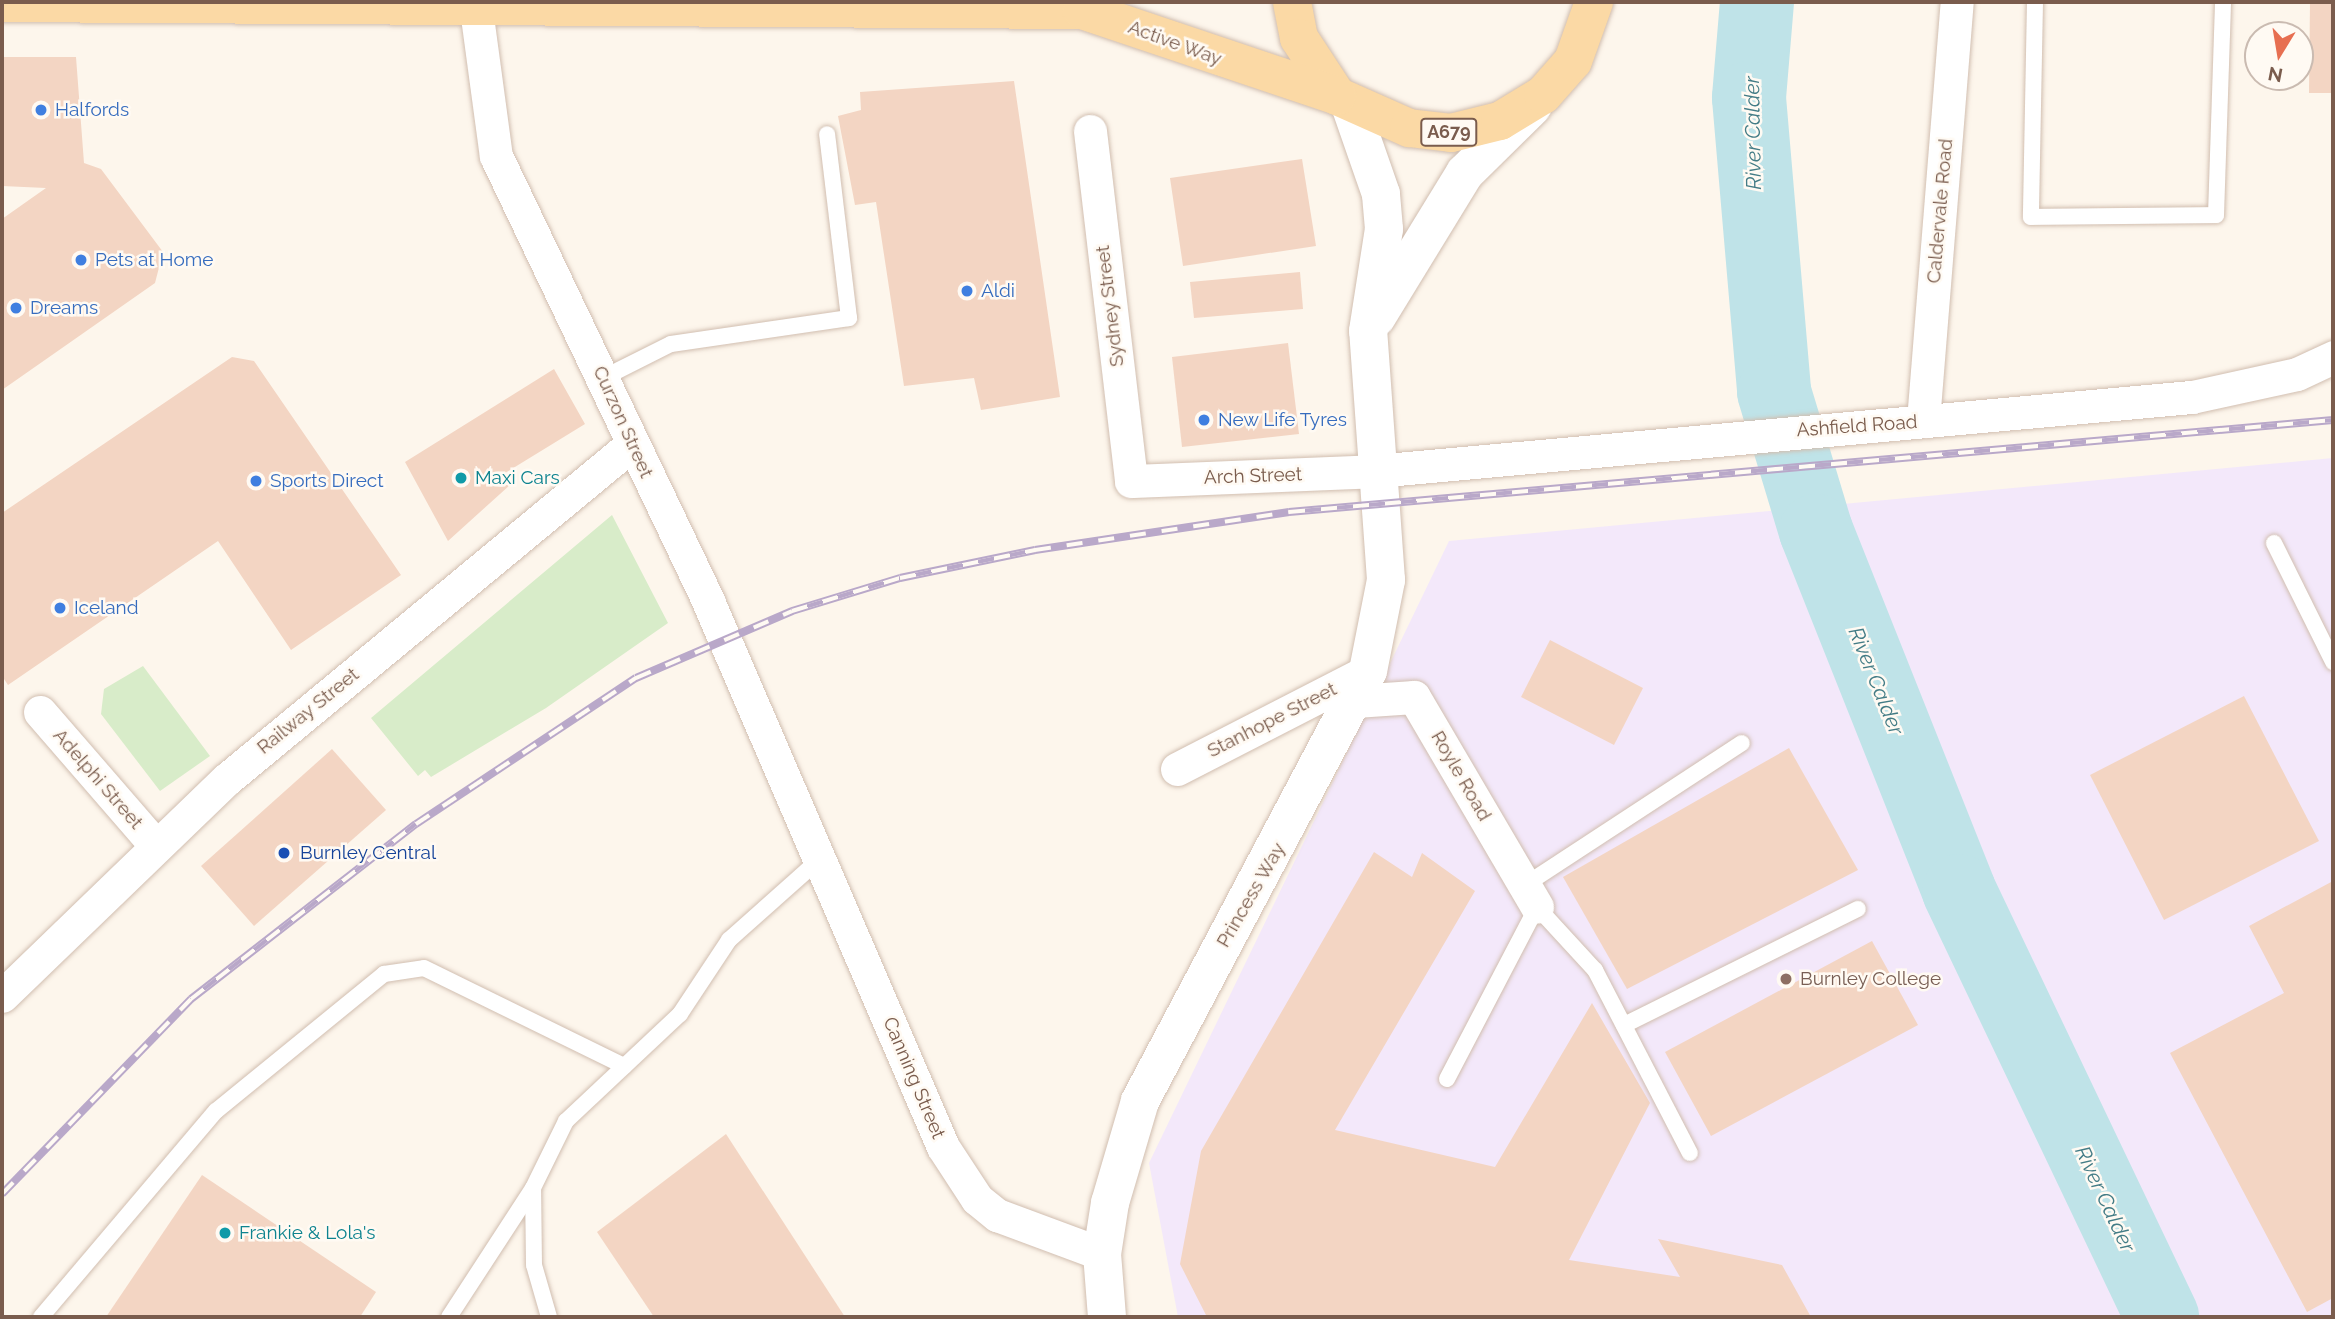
<!DOCTYPE html>
<html>
<head>
<meta charset="utf-8">
<style>
  body { margin:0 }
  #map { position:relative; width:2335px; height:1319px; overflow:hidden; background:#fdf6ec; font-family:Raleway,sans-serif }
  div>[style] { position:absolute }
  [style*='--x'] { left:calc(var(--x)*1px); top:calc(var(--y)*1px); width:calc(var(--w)*1px); rotate:calc(var(--a)*1deg) }
  .education>* { inset:0; background:#f3e8fa }
  .green>* { inset:0; background:#d8ecc9 }
  .river>* { height:74px; margin:-37px; padding:0 37px; transform-origin:37px; border-radius:37px; background:#bfe3e8 }
  .building>* { inset:0; background:#f3d5c3 }
  .roads { filter:drop-shadow(0 0 2px #d1beb0) drop-shadow(0 0 2px #d1beb0) }
  .lane>* { height:16px; margin:-8px; padding:0 8px; transform-origin:8px; border-radius:8px; background:#fff }
  .street>* { height:33px; margin:-16.5px; padding:0 16.5px; transform-origin:16.5px; border-radius:16.5px; background:#fff }
  .secondary>* { height:38px; margin:-19px; padding:0 19px; transform-origin:19px; border-radius:19px; background:#fff }
  .primary>* { height:38px; margin:-19px; padding:0 19px; transform-origin:19px; border-radius:19px; background:#fbd9a5 }
  .rail>* { height:8px; margin-top:-4px; transform-origin:0; background:repeating-linear-gradient(90deg,#fffaf3 0 16px,#b9a8c9 0 32px); box-sizing:border-box; border-block:2px solid #b9a8c9 }
  .dots>* { width:19px; height:19px; translate:-50% -50%; box-sizing:border-box; border:4px solid #fffaf3; border-radius:50% }
  span { translate:-50% -50%; white-space:nowrap; text-align:center; line-height:1.15; -webkit-text-stroke:5px #fffaf3; paint-order:stroke }
  .shield-label span { padding:2px 5px; background:#fffaf3; border:2px solid; border-radius:5px; -webkit-text-stroke-width:0 }
  .shield-label { font-size:18px; color:#7a5c4d; font-weight:700 }
  .street-label { font-size:19px; color:#7a5c4d }
  .shop-label { font-size:19px; color:#366cbe }
  .left { translate:0 -50%; text-align:left }
  .culture-label { font-size:19px; color:#0d838f }
  .transit-label { font-size:19px; color:#164399 }
  .education-label { font-size:19px; color:#785e54 }
  .water-label { font-size:21px; color:#437c86; font-style:italic }
  .frame { position:absolute; inset:0; border:4px solid #7a5c4d; pointer-events:none }
  .north { position:absolute; left:2244px; top:21px; width:70px; height:70px; box-sizing:border-box; background:#fffaf3; border:2px solid #cabbb1; border-radius:50%; rotate:191deg; font-size:19px; font-weight:700; line-height:28px; text-align:center; color:#7a5c4d }
  .north::after { content:''; display:block; margin:auto; width:24px; height:32px; background:#e76f51; clip-path:polygon(50% 0,100% 100%,50% 72%,0 100%) }
</style>
</head>
<body>
<div id="map">
  <div class="education">
    <div style="clip-path:polygon(2333px 458px,2333px 1317px,1178px 1317px,1149px 1163px,1449px 541px)"></div>
  </div>
  <div class="green">
    <div style="clip-path:polygon(612px 515px,668px 623px,546px 708px,431px 777px,425px 770px,418px 776px,371px 718px)"></div>
    <div style="clip-path:polygon(143px 666px,210px 756px,160px 791px,101px 714px,104px 689px)"></div>
  </div>
  <div class="river">
    <div style="--x:1757;--y:2;--w:96;--a:94.8"></div>
    <div style="--x:1749;--y:98;--w:295;--a:85.1"></div>
    <div style="--x:1774;--y:392;--w:145;--a:73.2"></div>
    <div style="--x:1816;--y:531;--w:387;--a:68.3"></div>
    <div style="--x:1959;--y:891;--w:472;--a:64.5"></div>
  </div>
  <div class="building">
    <div style="clip-path:polygon(2310px 2px,2333px 2px,2333px 93px,2309px 93px)"></div>
    <div style="clip-path:polygon(2px 57px,76px 57px,84px 163px,101px 169px,163px 252px,155px 283px,2px 390px,2px 219px,46px 188px,2px 186px)"></div>
    <div style="clip-path:polygon(1014px 81px,1060px 397px,981px 410px,974px 378px,904px 386px,876px 202px,855px 205px,838px 116px,861px 110px,860px 92px)"></div>
    <div style="clip-path:polygon(1302px 159px,1316px 246px,1183px 266px,1170px 178px)"></div>
    <div style="clip-path:polygon(1300px 272px,1303px 309px,1194px 318px,1190px 282px)"></div>
    <div style="clip-path:polygon(1288px 343px,1299px 434px,1182px 447px,1172px 357px)"></div>
    <div style="clip-path:polygon(232px 357px,254px 361px,401px 575px,291px 650px,218px 541px,8px 685px,2px 676px,2px 513px)"></div>
    <div style="clip-path:polygon(554px 369px,585px 424px,505px 473px,511px 484px,448px 541px,405px 462px)"></div>
    <div style="clip-path:polygon(1550px 640px,1643px 688px,1614px 745px,1521px 697px)"></div>
    <div style="clip-path:polygon(2244px 696px,2319px 841px,2164px 920px,2090px 775px)"></div>
    <div style="clip-path:polygon(1789px 748px,1858px 870px,1627px 989px,1563px 877px)"></div>
    <div style="clip-path:polygon(332px 749px,386px 810px,254px 926px,201px 866px)"></div>
    <div style="clip-path:polygon(1374px 852px,1412px 877px,1422px 853px,1475px 891px,1335px 1130px,1495px 1167px,1592px 1003px,1650px 1103px,1569px 1260px,1680px 1277px,1658px 1239px,1782px 1265px,1811px 1317px,1207px 1317px,1180px 1264px,1201px 1151px)"></div>
    <div style="clip-path:polygon(2333px 881px,2333px 1298px,2307px 1312px,2170px 1053px,2284px 993px,2249px 926px)"></div>
    <div style="clip-path:polygon(1872px 941px,1918px 1025px,1711px 1136px,1665px 1052px)"></div>
    <div style="clip-path:polygon(726px 1134px,845px 1317px,654px 1317px,597px 1232px)"></div>
    <div style="clip-path:polygon(202px 1175px,376px 1292px,360px 1317px,106px 1317px)"></div>
  </div>
  <div class="roads">
    <div class="lane">
      <div style="--x:2035;--y:2;--w:215;--a:91.1"></div>
      <div style="--x:2031;--y:217;--w:185;--a:-0.6"></div>
      <div style="--x:2216;--y:215;--w:213;--a:-88.1"></div>
      <div style="--x:603;--y:378;--w:76;--a:-26.6"></div>
      <div style="--x:671;--y:344;--w:180;--a:-8.3"></div>
      <div style="--x:849;--y:318;--w:185;--a:-96.8"></div>
      <div style="--x:2274;--y:543;--w:133;--a:63.6"></div>
      <div style="--x:1525;--y:885;--w:259;--a:-33.2"></div>
      <div style="--x:1624;--y:1025;--w:261;--a:-26.4"></div>
      <div style="--x:1447;--y:1079;--w:194;--a:-62.4"></div>
      <div style="--x:1537;--y:907;--w:86;--a:47.4"></div>
      <div style="--x:1595;--y:970;--w:206;--a:62.6"></div>
      <div style="--x:41;--y:1317;--w:270;--a:-49.7"></div>
      <div style="--x:216;--y:1111;--w:217;--a:-39.2"></div>
      <div style="--x:384;--y:974;--w:40;--a:-8.5"></div>
      <div style="--x:424;--y:968;--w:223;--a:26.1"></div>
      <div style="--x:449;--y:1317;--w:154;--a:-56.9"></div>
      <div style="--x:549;--y:1317;--w:54;--a:-106.1"></div>
      <div style="--x:534;--y:1265;--w:77;--a:-90.7"></div>
      <div style="--x:533;--y:1188;--w:75;--a:-63.8"></div>
      <div style="--x:566;--y:1121;--w:156;--a:-43.2"></div>
      <div style="--x:680;--y:1014;--w:89;--a:-56.5"></div>
      <div style="--x:729;--y:940;--w:122;--a:-41.7"></div>
    </div>
    <div class="street">
      <div style="--x:476;--y:9;--w:148;--a:82.3"></div>
      <div style="--x:496;--y:156;--w:493;--a:64.5"></div>
      <div style="--x:708;--y:601;--w:594;--a:66.71"></div>
      <div style="--x:943;--y:1147;--w:62;--a:56.8"></div>
      <div style="--x:977;--y:1199;--w:26;--a:39"></div>
      <div style="--x:997;--y:1215;--w:112;--a:20.4"></div>
      <div style="--x:1090;--y:131;--w:352;--a:83.3"></div>
      <div style="--x:1131;--y:481;--w:244;--a:-2.3"></div>
      <div style="--x:1375;--y:471;--w:820;--a:-5.18"></div>
      <div style="--x:2192;--y:397;--w:107;--a:-12.4"></div>
      <div style="--x:2297;--y:374;--w:40;--a:-25"></div>
      <div style="--x:1923;--y:421;--w:420;--a:-85.4"></div>
      <div style="--x:1355;--y:701;--w:59;--a:-3.9"></div>
      <div style="--x:1414;--y:697;--w:243;--a:59.6"></div>
      <div style="--x:40;--y:712;--w:177;--a:49.1"></div>
      <div style="--x:1177;--y:769;--w:215;--a:-27.2"></div>
      <div style="--x:2;--y:996;--w:313;--a:-44"></div>
      <div style="--x:227;--y:779;--w:524;--a:-39.58"></div>
    </div>
    <div class="secondary">
      <div style="--x:1376;--y:318;--w:170;--a:-58.5"></div>
      <div style="--x:1465;--y:173;--w:95;--a:-44.6"></div>
      <div style="--x:1107;--y:1317;--w:63;--a:-94.5"></div>
      <div style="--x:1102;--y:1254;--w:52;--a:-81.1"></div>
      <div style="--x:1110;--y:1203;--w:106;--a:-73.6"></div>
      <div style="--x:1140;--y:1101;--w:487;--a:-62.1"></div>
      <div style="--x:1368;--y:671;--w:93;--a:-78.8"></div>
      <div style="--x:1386;--y:580;--w:250;--a:-94.1"></div>
      <div style="--x:1368;--y:331;--w:103;--a:-81.1"></div>
      <div style="--x:1384;--y:229;--w:35;--a:-95"></div>
      <div style="--x:1381;--y:194;--w:94;--a:-109.2"></div>
    </div>
    <div class="primary">
      <div style="--x:1292;--y:2;--w:37;--a:79"></div>
      <div style="--x:1299;--y:38;--w:69;--a:56.8"></div>
      <div style="--x:1337;--y:96;--w:79;--a:24"></div>
      <div style="--x:1409;--y:128;--w:42;--a:6.8"></div>
      <div style="--x:1451;--y:133;--w:50;--a:-13.8"></div>
      <div style="--x:1500;--y:121;--w:50;--a:-31.2"></div>
      <div style="--x:1543;--y:95;--w:45;--a:-48.6"></div>
      <div style="--x:1573;--y:61;--w:63;--a:-70.4"></div>
      <div style="--x:2;--y:3;--w:1080;--a:0.37"></div>
      <div style="--x:1082;--y:10;--w:269;--a:18.6"></div>
    </div>
  </div>
  <div class="rail">
    <div style="--x:2;--y:1194;--w:272;--a:-45.9"></div>
    <div style="--x:191;--y:999;--w:285;--a:-37.9"></div>
    <div style="--x:416;--y:824;--w:264;--a:-33.6"></div>
    <div style="--x:636;--y:678;--w:170;--a:-23.2"></div>
    <div style="--x:792;--y:611;--w:113;--a:-17"></div>
    <div style="--x:900;--y:578;--w:138;--a:-11.7"></div>
    <div style="--x:1035;--y:550;--w:257;--a:-8.5"></div>
    <div style="--x:1289;--y:512;--w:1048;--a:-5.04"></div>
  </div>
  <div class="dots">
    <div style="left:41px;top:110px;background:#3f7fe0"></div>
    <div style="left:81px;top:260px;background:#3f7fe0"></div>
    <div style="left:967px;top:291px;background:#3f7fe0"></div>
    <div style="left:16px;top:308px;background:#3f7fe0"></div>
    <div style="left:1204px;top:420px;background:#3f7fe0"></div>
    <div style="left:461px;top:478px;background:#0f9aa8"></div>
    <div style="left:256px;top:481px;background:#3f7fe0"></div>
    <div style="left:60px;top:608px;background:#3f7fe0"></div>
    <div style="left:284px;top:853px;background:#1a4fb4"></div>
    <div style="left:1786px;top:979px;background:#8d6e63"></div>
    <div style="left:225px;top:1233px;background:#0f9aa8"></div>
  </div>
  <div class="shield-label">
    <span style="left:1449px;top:132px">A679</span>
  </div>
  <div class="street-label">
    <span style="left:1175px;top:43px;rotate:20deg">Active Way</span>
    <span style="left:1940px;top:211px;rotate:-85deg">Caldervale Road</span>
    <span style="left:1110px;top:306px;rotate:-97deg">Sydney Street</span>
    <span style="left:623px;top:422px;rotate:66deg">Curzon Street</span>
    <span style="left:1857px;top:426px;rotate:-4deg">Ashfield Road</span>
    <span style="left:1253px;top:476px;rotate:-2deg">Arch Street</span>
    <span style="left:308px;top:711px;rotate:-39deg">Railway Street</span>
    <span style="left:1272px;top:720px;rotate:-27deg">Stanhope Street</span>
    <span style="left:1461px;top:776px;rotate:60deg">Royle Road</span>
    <span style="left:98px;top:779px;rotate:49deg">Adelphi Street</span>
    <span style="left:1251px;top:895px;rotate:-60deg">Princess Way</span>
    <span style="left:914px;top:1078px;rotate:67deg">Canning Street</span>
  </div>
  <div class="shop-label">
    <span class="left" style="left:55px;top:110px">Halfords</span>
    <span class="left" style="left:95px;top:260px">Pets at Home</span>
    <span class="left" style="left:981px;top:291px">Aldi</span>
    <span class="left" style="left:30px;top:308px">Dreams</span>
    <span class="left" style="left:1218px;top:420px">New Life Tyres</span>
    <span class="left" style="left:270px;top:481px">Sports Direct</span>
    <span class="left" style="left:74px;top:608px">Iceland</span>
  </div>
  <div class="culture-label">
    <span class="left" style="left:475px;top:478px">Maxi Cars</span>
    <span class="left" style="left:239px;top:1233px">Frankie &amp; Lola's</span>
  </div>
  <div class="transit-label">
    <span class="left" style="left:300px;top:853px">Burnley Central</span>
  </div>
  <div class="education-label">
    <span class="left" style="left:1800px;top:979px">Burnley College</span>
  </div>
  <div class="water-label">
    <span style="left:1753px;top:133px;rotate:-91deg">River Calder</span>
    <span style="left:1876px;top:681px;rotate:68deg">River Calder</span>
    <span style="left:2105px;top:1199px;rotate:65deg">River Calder</span>
  </div>
  <div class="frame"></div>
  <div class="north">N</div>
</div>
</body>
</html>
